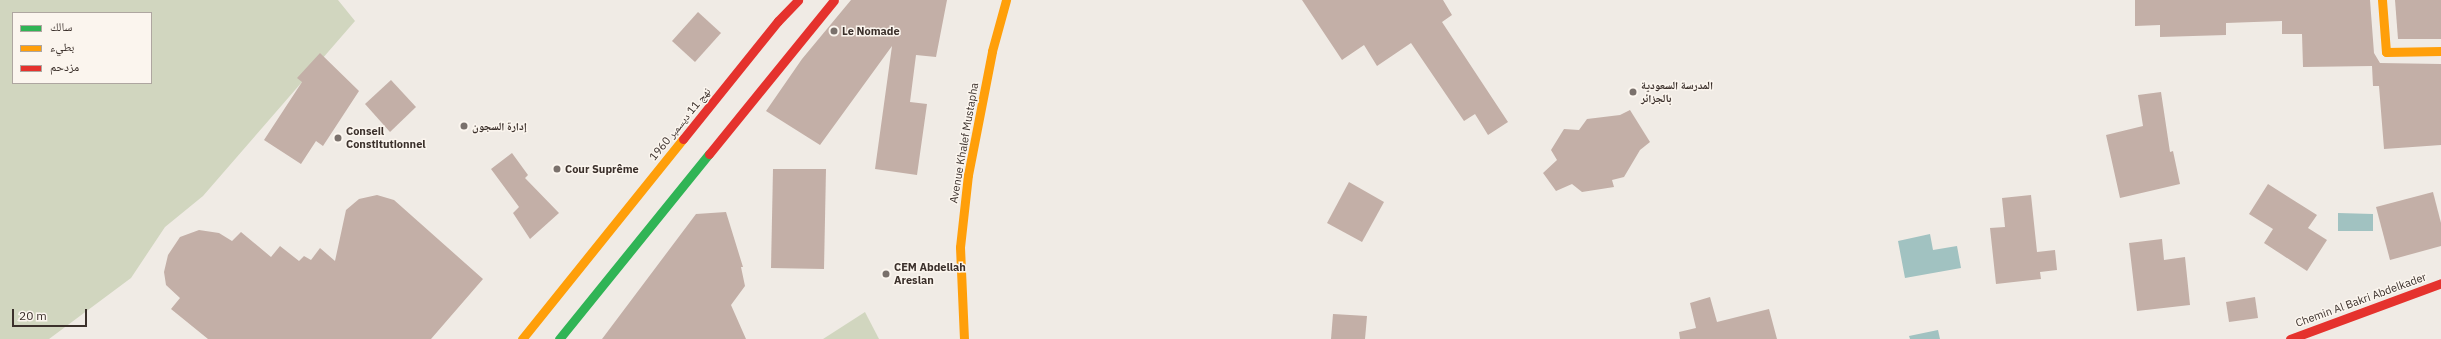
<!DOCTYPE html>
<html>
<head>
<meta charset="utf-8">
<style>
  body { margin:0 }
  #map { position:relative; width:2441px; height:339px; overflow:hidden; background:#f0ebe5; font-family:"IBM Plex Sans","Noto Naskh Arabic",sans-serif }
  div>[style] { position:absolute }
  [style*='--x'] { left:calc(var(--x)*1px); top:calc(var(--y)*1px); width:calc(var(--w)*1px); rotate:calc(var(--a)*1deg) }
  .green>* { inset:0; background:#d1d6bf }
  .water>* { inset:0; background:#a1c2c1 }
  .building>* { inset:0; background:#c3afa7 }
  .fast>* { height:9px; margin:-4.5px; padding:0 4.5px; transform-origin:4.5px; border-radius:4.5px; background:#30b455 }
  .slow>* { height:9px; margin:-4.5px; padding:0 4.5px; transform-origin:4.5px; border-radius:4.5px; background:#ff9f0a }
  .jam>* { height:9px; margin:-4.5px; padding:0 4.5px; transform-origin:4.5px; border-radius:4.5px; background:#e5322d }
  .dots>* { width:11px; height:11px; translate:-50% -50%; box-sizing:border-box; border:2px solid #fbf5ee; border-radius:50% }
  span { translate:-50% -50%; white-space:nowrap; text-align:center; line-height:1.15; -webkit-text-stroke:3px #fbf5ee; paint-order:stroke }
  .poi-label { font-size:11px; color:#3b302b; font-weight:700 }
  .left { translate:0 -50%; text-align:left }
  .street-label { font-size:11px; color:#3b302b }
  .legend { position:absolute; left:12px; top:12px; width:140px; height:72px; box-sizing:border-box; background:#fbf5ee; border:1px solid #aea6a0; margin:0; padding:5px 7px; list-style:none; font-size:12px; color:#3b302b }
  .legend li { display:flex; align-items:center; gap:8px; height:20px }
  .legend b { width:20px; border:1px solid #aea6a0 }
  .scale { position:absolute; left:12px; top:309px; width:75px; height:18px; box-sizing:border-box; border:2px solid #3b302b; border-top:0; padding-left:5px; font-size:12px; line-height:14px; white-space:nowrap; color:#3b302b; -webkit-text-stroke:3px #fbf5ee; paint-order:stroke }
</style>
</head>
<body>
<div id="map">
  <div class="green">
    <div style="clip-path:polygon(evenodd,0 0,338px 0,355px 21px,203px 196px,165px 227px,131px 278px,49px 339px,0 339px,0 0,13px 13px,151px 13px,151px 83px,13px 83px,13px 13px)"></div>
    <div style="clip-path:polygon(865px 312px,879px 339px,823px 339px)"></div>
  </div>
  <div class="water">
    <div style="clip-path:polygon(2338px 213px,2373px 214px,2373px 231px,2338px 231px)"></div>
    <div style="clip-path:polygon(1930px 234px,1933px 250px,1957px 246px,1961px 268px,1905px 278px,1898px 241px)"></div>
    <div style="clip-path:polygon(1938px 330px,1940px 339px,1910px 339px,1909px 336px)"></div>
  </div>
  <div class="building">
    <div style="clip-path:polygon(851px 0,947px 0,936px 57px,916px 55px,910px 102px,927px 104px,917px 175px,875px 169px,892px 46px,820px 145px,766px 111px,802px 59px)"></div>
    <div style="clip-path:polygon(1302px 0,1443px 0,1452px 15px,1442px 22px,1508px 122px,1488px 135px,1475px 114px,1464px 121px,1411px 43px,1377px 66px,1364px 45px,1342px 60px)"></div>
    <div style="clip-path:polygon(2135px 0,2370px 0,2374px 53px,2380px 63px,2441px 64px,2441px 145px,2384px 149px,2379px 86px,2373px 86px,2372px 66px,2303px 67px,2302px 34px,2282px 34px,2282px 21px,2226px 23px,2226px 35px,2160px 37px,2160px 25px,2135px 26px)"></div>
    <div style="clip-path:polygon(2395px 0,2441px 0,2441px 39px,2398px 39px)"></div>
    <div style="clip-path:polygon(698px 12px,721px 33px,695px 62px,672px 41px)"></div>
    <div style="clip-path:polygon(320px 53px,359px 91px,323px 146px,316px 141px,301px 164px,264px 140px,302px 82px,297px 78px)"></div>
    <div style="clip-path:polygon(391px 80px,416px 107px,390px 132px,365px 104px)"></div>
    <div style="clip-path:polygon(2161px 92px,2170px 152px,2173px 151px,2180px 184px,2120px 198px,2106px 135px,2143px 126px,2138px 95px)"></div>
    <div style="clip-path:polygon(1630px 110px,1650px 142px,1640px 150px,1624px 177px,1612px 180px,1614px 187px,1582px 192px,1572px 184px,1556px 191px,1543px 173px,1557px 160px,1551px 150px,1564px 129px,1579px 130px,1587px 119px,1620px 115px)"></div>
    <div style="clip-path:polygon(512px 153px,528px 175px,525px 178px,559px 213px,530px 239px,513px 213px,519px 207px,491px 169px)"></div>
    <div style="clip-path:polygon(773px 169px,826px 169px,824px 269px,771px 268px)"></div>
    <div style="clip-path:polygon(1349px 182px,1384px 202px,1362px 242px,1327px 223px)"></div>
    <div style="clip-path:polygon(2268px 184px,2317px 215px,2308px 228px,2327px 240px,2307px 271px,2264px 243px,2273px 229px,2249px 214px)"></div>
    <div style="clip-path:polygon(2433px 192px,2441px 223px,2441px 246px,2390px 260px,2376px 207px)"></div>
    <div style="clip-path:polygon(377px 195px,394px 200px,483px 279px,431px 339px,208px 339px,171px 309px,180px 298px,166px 285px,164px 272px,168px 255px,180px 237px,199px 230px,219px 233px,232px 241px,241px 232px,271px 257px,280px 246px,299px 261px,304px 256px,311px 260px,320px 248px,335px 261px,346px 210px,359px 199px)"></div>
    <div style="clip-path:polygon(2031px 195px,2037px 252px,2055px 250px,2057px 270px,2040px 272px,2041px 279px,1996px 284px,1990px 228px,2005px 227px,2002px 198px)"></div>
    <div style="clip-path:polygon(726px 212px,743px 267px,741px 267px,745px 286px,731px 305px,746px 339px,602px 339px,696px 214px)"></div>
    <div style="clip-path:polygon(2162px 239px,2164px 260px,2185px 257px,2190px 305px,2137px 311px,2129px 243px)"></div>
    <div style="clip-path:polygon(1710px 297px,1717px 322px,1769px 309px,1777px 339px,1680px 339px,1679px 332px,1696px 328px,1690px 303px)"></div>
    <div style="clip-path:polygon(2255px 297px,2258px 318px,2229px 322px,2226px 302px)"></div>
    <div style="clip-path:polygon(1333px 314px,1367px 316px,1365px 339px,1331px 339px)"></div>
  </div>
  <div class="fast">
    <div style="--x:559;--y:339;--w:238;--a:-51"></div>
  </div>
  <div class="slow">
    <div style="--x:2382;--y:0;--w:52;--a:85.6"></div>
    <div style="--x:2386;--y:52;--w:55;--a:-1"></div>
    <div style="--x:522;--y:339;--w:257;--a:-51.2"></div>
    <div style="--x:964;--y:339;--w:92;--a:-92.5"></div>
    <div style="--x:960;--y:247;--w:72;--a:-83.7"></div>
    <div style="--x:968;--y:175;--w:126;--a:-79"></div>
    <div style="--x:992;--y:51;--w:53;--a:-74.6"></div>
  </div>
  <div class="jam">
    <div style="--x:683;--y:139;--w:151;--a:-51.2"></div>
    <div style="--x:778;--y:21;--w:29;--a:-46"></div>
    <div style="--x:709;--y:154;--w:198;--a:-50.9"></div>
    <div style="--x:2290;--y:339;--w:161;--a:-20.3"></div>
  </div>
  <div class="dots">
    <div style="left:834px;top:31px;background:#7a716c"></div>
    <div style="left:1633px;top:92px;background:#7a716c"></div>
    <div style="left:464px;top:126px;background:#7a716c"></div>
    <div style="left:338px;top:138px;background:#7a716c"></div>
    <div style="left:557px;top:169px;background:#7a716c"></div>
    <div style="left:886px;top:274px;background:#7a716c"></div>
  </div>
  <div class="poi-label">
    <span class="left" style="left:842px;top:31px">Le Nomade</span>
    <span class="left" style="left:1641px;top:92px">المدرسة السعودية<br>بالجزائر</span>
    <span class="left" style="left:472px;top:126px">إدارة السجون</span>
    <span class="left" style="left:346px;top:138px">Conseil<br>Constitutionnel</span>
    <span class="left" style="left:565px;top:169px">Cour Suprême</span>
    <span class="left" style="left:894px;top:274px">CEM Abdellah<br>Areslan</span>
  </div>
  <div class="street-label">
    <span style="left:680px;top:124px;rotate:-51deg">نهج 11 ديسمبر 1960</span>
    <span style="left:964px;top:143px;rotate:-80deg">Avenue Khalef Mustapha</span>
    <span style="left:2361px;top:300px;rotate:-20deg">Chemin Al Bakri Abdelkader</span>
  </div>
  <ul class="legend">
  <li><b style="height:5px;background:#30b455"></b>سالك</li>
  <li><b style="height:5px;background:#ff9f0a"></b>بطيء</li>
  <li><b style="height:5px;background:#e5322d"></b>مزدحم</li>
  </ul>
  <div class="scale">20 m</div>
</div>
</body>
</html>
